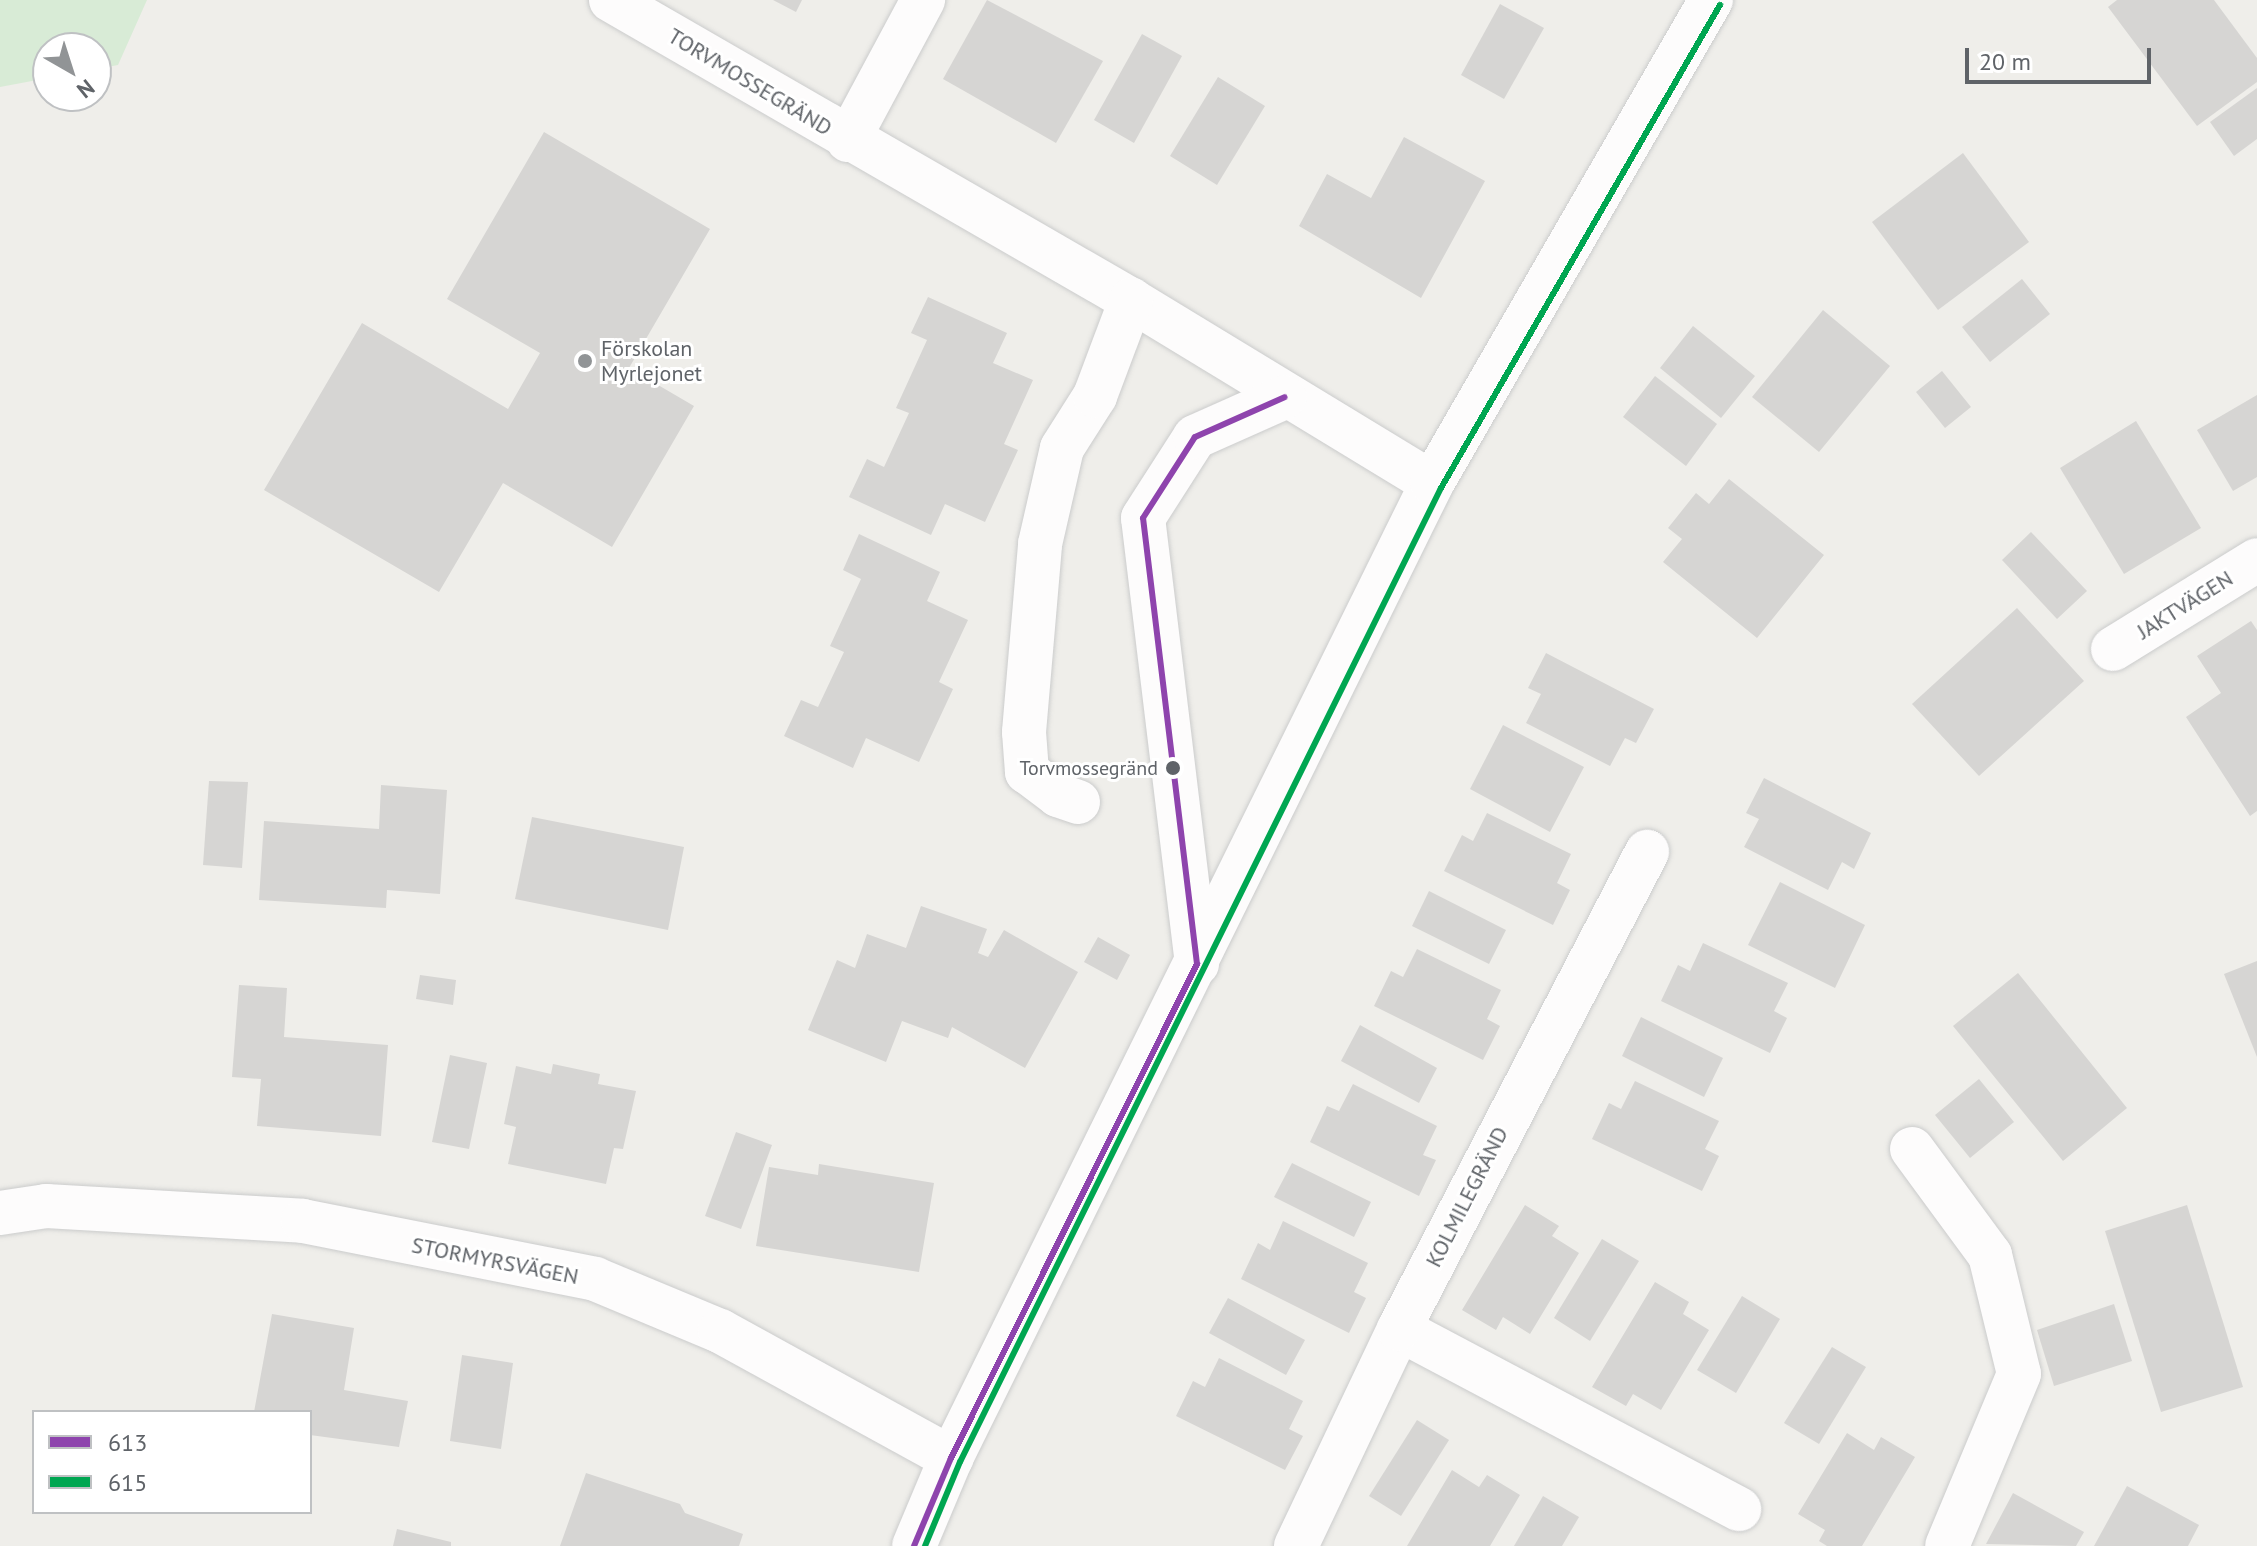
<!DOCTYPE html>
<html>
<head>
<meta charset="utf-8">
<style>
  body { margin:0 }
  #map { position:relative; width:2257px; height:1546px; overflow:hidden; background:#efeeea; font-family:"PT Sans",sans-serif }
  div>[style] { position:absolute }
  [style*='--x'] { left:calc(var(--x)*1px); top:calc(var(--y)*1px); width:calc(var(--w)*1px); rotate:calc(var(--a)*1deg) }
  .green>* { inset:0; background:#d8ebd6 }
  .building>* { inset:0; background:#d6d5d3 }
  .roads { filter:drop-shadow(0 0 2px #cbcccc) drop-shadow(0 0 2px #cbcccc) }
  .minor>* { height:44px; margin:-22px; padding:0 22px; transform-origin:22px; border-radius:22px; background:#fdfcfc }
  .bus-1>* { height:6px; margin:-3px; padding:0 3px; transform-origin:3px; border-radius:3px; background:#8e44ad }
  .bus-2>* { height:6px; margin:-3px; padding:0 3px; transform-origin:3px; border-radius:3px; background:#00a651 }
  .dots>* { width:22px; height:22px; translate:-50% -50%; box-sizing:border-box; border:4px solid #fff; border-radius:50% }
  span { translate:-50% -50%; white-space:nowrap; text-align:center; line-height:1.15; -webkit-text-stroke:6px #fff; paint-order:stroke }
  .bus-label { font-size:20px; color:#5f6368 }
  .right { translate:-100% -50%; text-align:right }
  .street-label { font-size:22px; color:#5f6368 }
  .poi-label { font-size:22px; color:#5f6368 }
  .left { translate:0 -50%; text-align:left }
  .legend { position:absolute; left:32px; top:1410px; width:280px; height:104px; box-sizing:border-box; background:#fff; border:2px solid #bfc1c3; margin:0; padding:10px 14px; list-style:none; font-size:24px; color:#5f6368 }
  .legend li { display:flex; align-items:center; gap:16px; height:40px }
  .legend b { width:40px; border:2px solid #bfc1c3 }
  .north { position:absolute; left:32px; top:32px; width:80px; height:80px; box-sizing:border-box; background:#fff; border:2px solid #bfc1c3; border-radius:50%; rotate:141deg; font-size:22px; font-weight:700; line-height:32px; text-align:center; color:#5f6368 }
  .north::after { content:''; display:block; margin:auto; width:28px; height:36px; background:#919496; clip-path:polygon(50% 0,100% 100%,50% 72%,0 100%) }
  .scale { position:absolute; left:1965px; top:48px; width:186px; height:36px; box-sizing:border-box; border:4px solid #5f6368; border-top:0; padding-left:10px; font-size:24px; line-height:28px; white-space:nowrap; color:#5f6368; -webkit-text-stroke:6px #fff; paint-order:stroke }
</style>
</head>
<body>
<div id="map">
  <div class="green">
    <div style="clip-path:polygon(0 0,147px 0,118px 65px,96px 69px,96px 48px,48px 48px,48px 78px,0 87px)"></div>
  </div>
  <div class="building">
    <div style="clip-path:polygon(773px 0,802px 0,796px 12px)"></div>
    <div style="clip-path:polygon(987px 0,1103px 61px,1056px 143px,943px 79px)"></div>
    <div style="clip-path:polygon(2117px 0,2214px 0,2257px 58px,2257px 82px,2197px 126px,2108px 7px)"></div>
    <div style="clip-path:polygon(1500px 4px,1544px 28px,1504px 99px,1461px 75px)"></div>
    <div style="clip-path:polygon(1142px 34px,1182px 56px,1134px 143px,1094px 120px)"></div>
    <div style="clip-path:polygon(1218px 77px,1265px 106px,1217px 185px,1170px 156px)"></div>
    <div style="clip-path:polygon(2257px 88px,2257px 139px,2234px 156px,2210px 122px)"></div>
    <div style="clip-path:polygon(544px 132px,710px 229px,629px 368px,694px 406px,612px 547px,503px 483px,439px 592px,264px 490px,362px 323px,508px 409px,540px 353px,447px 299px)"></div>
    <div style="clip-path:polygon(1404px 137px,1485px 181px,1421px 298px,1299px 226px,1327px 174px,1371px 198px)"></div>
    <div style="clip-path:polygon(1963px 153px,2029px 242px,1938px 310px,1872px 222px)"></div>
    <div style="clip-path:polygon(2022px 279px,2050px 314px,1990px 362px,1962px 327px)"></div>
    <div style="clip-path:polygon(928px 297px,1007px 333px,993px 363px,1033px 380px,1004px 444px,1018px 450px,985px 522px,945px 504px,931px 535px,849px 497px,867px 459px,884px 467px,909px 413px,896px 408px,927px 340px,911px 333px)"></div>
    <div style="clip-path:polygon(1823px 310px,1890px 366px,1819px 452px,1752px 397px)"></div>
    <div style="clip-path:polygon(1693px 326px,1755px 376px,1721px 418px,1660px 368px)"></div>
    <div style="clip-path:polygon(1942px 371px,1971px 407px,1945px 428px,1916px 392px)"></div>
    <div style="clip-path:polygon(1655px 376px,1717px 424px,1686px 466px,1623px 417px)"></div>
    <div style="clip-path:polygon(2257px 395px,2257px 477px,2233px 491px,2197px 430px)"></div>
    <div style="clip-path:polygon(2136px 421px,2201px 528px,2124px 574px,2060px 468px)"></div>
    <div style="clip-path:polygon(1729px 479px,1824px 555px,1757px 638px,1663px 562px,1682px 539px,1668px 528px,1696px 493px,1709px 504px)"></div>
    <div style="clip-path:polygon(2031px 532px,2087px 591px,2057px 619px,2002px 560px)"></div>
    <div style="clip-path:polygon(859px 534px,940px 572px,927px 601px,968px 620px,939px 682px,953px 689px,919px 762px,866px 738px,853px 768px,784px 736px,801px 700px,818px 707px,844px 652px,830px 646px,861px 579px,843px 570px)"></div>
    <div style="clip-path:polygon(2017px 608px,2084px 681px,1979px 776px,1912px 704px)"></div>
    <div style="clip-path:polygon(2251px 621px,2257px 630px,2257px 811px,2250px 816px,2186px 717px,2221px 693px,2197px 656px)"></div>
    <div style="clip-path:polygon(1546px 653px,1654px 709px,1636px 743px,1625px 738px,1610px 766px,1526px 723px,1541px 694px,1528px 688px)"></div>
    <div style="clip-path:polygon(1503px 725px,1584px 767px,1550px 832px,1470px 789px)"></div>
    <div style="clip-path:polygon(1764px 778px,1871px 833px,1854px 869px,1842px 862px,1828px 890px,1744px 847px,1759px 819px,1746px 813px)"></div>
    <div style="clip-path:polygon(209px 781px,248px 782px,242px 868px,203px 865px)"></div>
    <div style="clip-path:polygon(381px 785px,447px 790px,440px 894px,387px 890px,386px 908px,259px 900px,264px 821px,379px 829px)"></div>
    <div style="clip-path:polygon(1487px 813px,1571px 854px,1557px 883px,1570px 890px,1553px 925px,1444px 871px,1462px 835px,1473px 841px)"></div>
    <div style="clip-path:polygon(532px 817px,684px 847px,668px 930px,515px 899px)"></div>
    <div style="clip-path:polygon(1780px 882px,1865px 925px,1835px 988px,1748px 945px)"></div>
    <div style="clip-path:polygon(1429px 891px,1506px 930px,1489px 964px,1412px 926px)"></div>
    <div style="clip-path:polygon(921px 906px,987px 929px,978px 953px,988px 957px,1004px 930px,1078px 972px,1025px 1068px,952px 1027px,948px 1038px,902px 1021px,886px 1062px,808px 1030px,837px 960px,855px 968px,867px 934px,906px 948px)"></div>
    <div style="clip-path:polygon(1098px 937px,1130px 955px,1117px 980px,1084px 962px)"></div>
    <div style="clip-path:polygon(1703px 943px,1788px 983px,1774px 1011px,1787px 1018px,1770px 1053px,1661px 1001px,1678px 965px,1690px 971px)"></div>
    <div style="clip-path:polygon(1417px 949px,1501px 990px,1487px 1019px,1500px 1026px,1483px 1060px,1374px 1006px,1391px 971px,1403px 977px)"></div>
    <div style="clip-path:polygon(2257px 961px,2257px 1057px,2224px 974px)"></div>
    <div style="clip-path:polygon(2018px 973px,2127px 1108px,2063px 1161px,1953px 1026px)"></div>
    <div style="clip-path:polygon(420px 975px,456px 980px,453px 1005px,416px 999px)"></div>
    <div style="clip-path:polygon(239px 985px,287px 988px,284px 1037px,388px 1045px,381px 1136px,257px 1126px,261px 1079px,232px 1077px)"></div>
    <div style="clip-path:polygon(1641px 1017px,1723px 1058px,1704px 1097px,1622px 1056px)"></div>
    <div style="clip-path:polygon(1360px 1025px,1437px 1068px,1419px 1103px,1341px 1061px)"></div>
    <div style="clip-path:polygon(450px 1055px,487px 1063px,469px 1149px,432px 1142px)"></div>
    <div style="clip-path:polygon(553px 1064px,600px 1074px,598px 1084px,636px 1091px,623px 1149px,614px 1148px,606px 1184px,508px 1164px,516px 1127px,504px 1124px,516px 1066px,551px 1074px)"></div>
    <div style="clip-path:polygon(1979px 1079px,2014px 1122px,1970px 1158px,1935px 1115px)"></div>
    <div style="clip-path:polygon(1635px 1081px,1719px 1121px,1705px 1149px,1719px 1156px,1702px 1191px,1592px 1139px,1609px 1103px,1621px 1109px)"></div>
    <div style="clip-path:polygon(1353px 1084px,1437px 1126px,1423px 1155px,1436px 1160px,1419px 1196px,1310px 1142px,1327px 1106px,1339px 1111px)"></div>
    <div style="clip-path:polygon(736px 1132px,772px 1145px,741px 1229px,705px 1216px)"></div>
    <div style="clip-path:polygon(1292px 1163px,1371px 1202px,1354px 1237px,1274px 1197px)"></div>
    <div style="clip-path:polygon(819px 1164px,934px 1183px,919px 1272px,756px 1246px,769px 1167px,818px 1175px)"></div>
    <div style="clip-path:polygon(1525px 1205px,1559px 1226px,1552px 1236px,1579px 1253px,1530px 1334px,1503px 1317px,1496px 1330px,1462px 1310px)"></div>
    <div style="clip-path:polygon(2187px 1205px,2243px 1387px,2161px 1412px,2105px 1231px)"></div>
    <div style="clip-path:polygon(1283px 1221px,1368px 1263px,1354px 1292px,1366px 1298px,1349px 1333px,1241px 1279px,1258px 1243px,1270px 1250px)"></div>
    <div style="clip-path:polygon(1602px 1239px,1639px 1261px,1590px 1341px,1554px 1318px)"></div>
    <div style="clip-path:polygon(1655px 1282px,1689px 1302px,1683px 1314px,1709px 1330px,1661px 1410px,1633px 1394px,1626px 1406px,1592px 1387px)"></div>
    <div style="clip-path:polygon(1742px 1296px,1780px 1319px,1736px 1393px,1697px 1370px)"></div>
    <div style="clip-path:polygon(1228px 1298px,1305px 1340px,1286px 1375px,1209px 1333px)"></div>
    <div style="clip-path:polygon(2114px 1304px,2132px 1361px,2054px 1386px,2037px 1330px)"></div>
    <div style="clip-path:polygon(272px 1314px,354px 1328px,344px 1390px,408px 1401px,399px 1447px,310px 1435px,310px 1412px,254px 1412px)"></div>
    <div style="clip-path:polygon(1832px 1347px,1866px 1367px,1819px 1444px,1784px 1423px)"></div>
    <div style="clip-path:polygon(462px 1355px,513px 1363px,501px 1449px,450px 1441px)"></div>
    <div style="clip-path:polygon(1219px 1358px,1303px 1401px,1289px 1429px,1303px 1436px,1285px 1470px,1176px 1416px,1193px 1381px,1205px 1387px)"></div>
    <div style="clip-path:polygon(1417px 1420px,1449px 1440px,1401px 1516px,1369px 1496px)"></div>
    <div style="clip-path:polygon(1847px 1433px,1874px 1450px,1881px 1437px,1915px 1457px,1862px 1546px,1827px 1546px,1819px 1541px,1825px 1530px,1798px 1514px)"></div>
    <div style="clip-path:polygon(1452px 1470px,1479px 1487px,1487px 1475px,1520px 1495px,1490px 1546px,1407px 1546px)"></div>
    <div style="clip-path:polygon(586px 1473px,680px 1504px,685px 1513px,743px 1534px,739px 1546px,560px 1546px)"></div>
    <div style="clip-path:polygon(2127px 1486px,2199px 1525px,2188px 1546px,2094px 1546px)"></div>
    <div style="clip-path:polygon(2013px 1493px,2084px 1532px,2076px 1546px,1986px 1544px)"></div>
    <div style="clip-path:polygon(1543px 1496px,1579px 1517px,1562px 1546px,1514px 1546px)"></div>
    <div style="clip-path:polygon(397px 1529px,451px 1542px,451px 1546px,393px 1546px)"></div>
  </div>
  <div class="roads">
    <div class="minor">
      <div style="--x:611;--y:0;--w:600;--a:29.98"></div>
      <div style="--x:1131;--y:300;--w:352;--a:31.3"></div>
      <div style="--x:848;--y:140;--w:159;--a:-61.8"></div>
      <div style="--x:2113;--y:649;--w:169;--a:-31.7"></div>
      <div style="--x:1078;--y:802;--w:21;--a:-161"></div>
      <div style="--x:1058;--y:795;--w:39;--a:-143"></div>
      <div style="--x:1027;--y:772;--w:40;--a:-94.3"></div>
      <div style="--x:1024;--y:732;--w:189;--a:-85.1"></div>
      <div style="--x:1040;--y:544;--w:98;--a:-77.1"></div>
      <div style="--x:1062;--y:448;--w:62;--a:-57.6"></div>
      <div style="--x:1095;--y:396;--w:103;--a:-69.4"></div>
      <div style="--x:1197;--y:964;--w:449;--a:-96.9"></div>
      <div style="--x:1143;--y:518;--w:96;--a:-57.3"></div>
      <div style="--x:1195;--y:437;--w:98;--a:-24"></div>
      <div style="--x:1912;--y:1149;--w:132;--a:53.7"></div>
      <div style="--x:1990;--y:1255;--w:122;--a:76.3"></div>
      <div style="--x:2019;--y:1374;--w:186;--a:112.7"></div>
      <div style="--x:0;--y:1213;--w:47;--a:-8.7"></div>
      <div style="--x:46;--y:1206;--w:257;--a:3.3"></div>
      <div style="--x:303;--y:1221;--w:298;--a:11.2"></div>
      <div style="--x:595;--y:1279;--w:135;--a:22.6"></div>
      <div style="--x:720;--y:1331;--w:264;--a:28.8"></div>
      <div style="--x:1399;--y:1329;--w:385;--a:27.9"></div>
      <div style="--x:914;--y:1546;--w:95;--a:-67.2"></div>
      <div style="--x:951;--y:1458;--w:1087;--a:-63.74"></div>
      <div style="--x:1432;--y:483;--w:558;--a:-59.99"></div>
      <div style="--x:1296;--y:1546;--w:240;--a:-64.6"></div>
      <div style="--x:1399;--y:1329;--w:538;--a:-62.53"></div>
    </div>
  </div>
  <div class="bus-1">
    <div style="--x:1197;--y:964;--w:449;--a:-96.9"></div>
    <div style="--x:1143;--y:518;--w:96;--a:-57.3"></div>
    <div style="--x:1195;--y:437;--w:98;--a:-24"></div>
    <div style="--x:914;--y:1546;--w:95;--a:-67.2"></div>
    <div style="--x:951;--y:1458;--w:552;--a:-63.53"></div>
  </div>
  <div class="bus-2">
    <div style="--x:925;--y:1546;--w:91;--a:-67.4"></div>
    <div style="--x:960;--y:1462;--w:1086;--a:-63.72"></div>
    <div style="--x:1441;--y:488;--w:558;--a:-59.99"></div>
  </div>
  <div class="dots">
    <div style="left:585px;top:361px;background:#919496"></div>
    <div style="left:1173px;top:768px;background:#5f6368"></div>
  </div>
  <div class="bus-label">
    <span class="right" style="left:1158px;top:768px">Torvmossegränd</span>
  </div>
  <div class="street-label">
    <span style="left:750px;top:82px;rotate:31deg">TORVMOSSEGRÄND</span>
    <span style="left:2185px;top:605px;rotate:-32deg">JAKTVÄGEN</span>
    <span style="left:1467px;top:1197px;rotate:-63deg">KOLMILEGRÄND</span>
    <span style="left:495px;top:1261px;rotate:11deg">STORMYRSVÄGEN</span>
  </div>
  <div class="poi-label">
    <span class="left" style="left:601px;top:361px">Förskolan<br>Myrlejonet</span>
  </div>
  <ul class="legend">
  <li><b style="height:10px;background:#8e44ad"></b>613</li>
  <li><b style="height:10px;background:#00a651"></b>615</li>
  </ul>
  <div class="north">N</div>
  <div class="scale">20 m</div>
</div>
</body>
</html>
